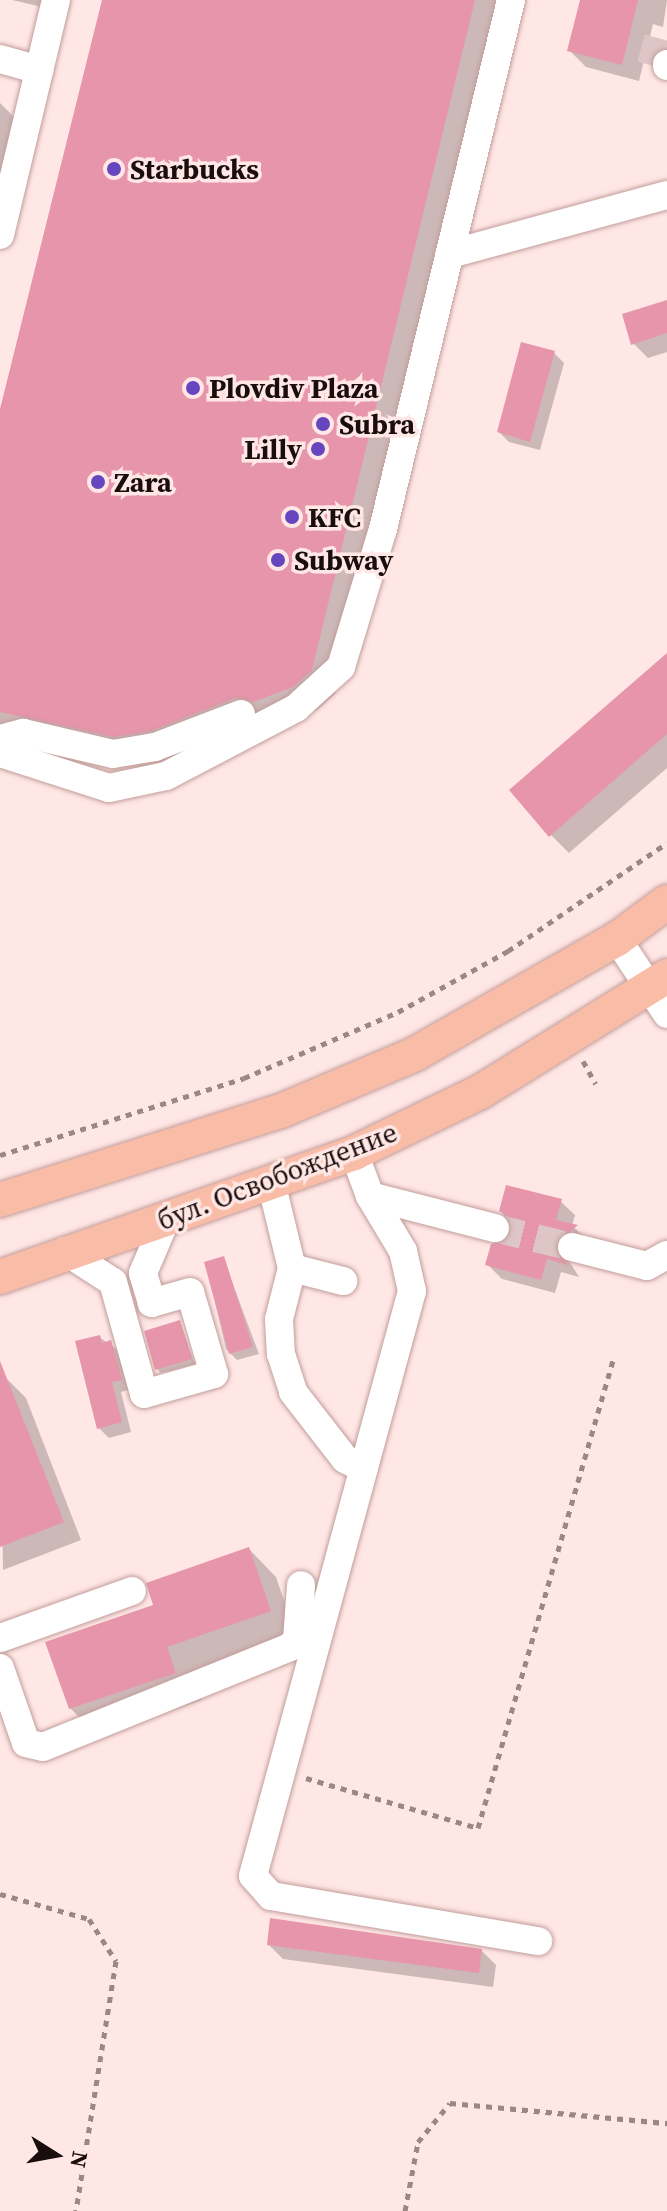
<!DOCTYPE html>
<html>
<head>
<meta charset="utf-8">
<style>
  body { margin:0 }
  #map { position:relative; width:667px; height:2211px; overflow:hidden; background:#ffe7e5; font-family:"Source Serif 4",serif }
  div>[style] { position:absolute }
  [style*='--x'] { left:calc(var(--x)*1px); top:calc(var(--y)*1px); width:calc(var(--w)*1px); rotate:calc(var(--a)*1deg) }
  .shadow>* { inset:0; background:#0003 }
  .building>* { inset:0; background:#e795aa }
  .minor-tunnel>* { height:28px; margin-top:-14px; transform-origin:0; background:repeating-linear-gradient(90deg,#ddc6c5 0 28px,transparent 0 42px) }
  .path>* { height:5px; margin-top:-2.5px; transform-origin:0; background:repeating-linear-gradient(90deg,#9a8786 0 6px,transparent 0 12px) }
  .roads { filter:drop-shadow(0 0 2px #c29d9b) drop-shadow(0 0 2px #c29d9b) }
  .minor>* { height:28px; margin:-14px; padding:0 14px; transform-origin:14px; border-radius:14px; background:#fff }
  .major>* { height:34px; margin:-17px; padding:0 17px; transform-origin:17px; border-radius:17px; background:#f8bca7 }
  .dots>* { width:22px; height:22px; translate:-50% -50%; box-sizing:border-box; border:4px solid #ffe7e5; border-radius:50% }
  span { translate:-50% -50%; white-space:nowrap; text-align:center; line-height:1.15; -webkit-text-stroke:7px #ffe7e5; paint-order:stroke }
  .poi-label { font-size:28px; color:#1a0d0d; font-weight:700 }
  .left { translate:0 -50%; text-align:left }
  .right { translate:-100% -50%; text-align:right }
  .street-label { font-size:28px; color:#1a0d0d }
  .north { position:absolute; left:16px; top:2115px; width:80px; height:80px; -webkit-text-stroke:6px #ffe7e5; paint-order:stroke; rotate:101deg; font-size:22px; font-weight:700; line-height:32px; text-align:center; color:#1a0d0d }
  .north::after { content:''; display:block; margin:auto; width:28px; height:36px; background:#1a0d0d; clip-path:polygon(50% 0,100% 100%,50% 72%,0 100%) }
</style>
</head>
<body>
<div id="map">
  <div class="shadow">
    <div style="clip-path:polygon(12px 0,44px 0,42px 7px)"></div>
    <div style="clip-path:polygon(104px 0,503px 0,335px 694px,317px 710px,277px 725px,174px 753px,0 729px,0 418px)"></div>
    <div style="clip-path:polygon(583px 0,667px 0,663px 27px,653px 24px,639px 81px,586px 67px,569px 50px)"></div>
    <div style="clip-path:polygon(0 103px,17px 120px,0 189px)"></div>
    <div style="clip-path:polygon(667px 302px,667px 352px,648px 358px,633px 343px)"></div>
    <div style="clip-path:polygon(554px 353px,564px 363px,540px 450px,509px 442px,499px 432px)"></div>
    <div style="clip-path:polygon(667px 655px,667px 768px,569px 853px,551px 835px)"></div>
    <div style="clip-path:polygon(560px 1201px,575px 1215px,572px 1226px,590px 1241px,568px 1259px,579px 1277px,561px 1272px,555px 1293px,502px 1279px,488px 1265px,514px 1232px,501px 1211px)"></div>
    <div style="clip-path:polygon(223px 1258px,259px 1354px,237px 1360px,226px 1349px,206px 1263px)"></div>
    <div style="clip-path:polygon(180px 1322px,195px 1364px,161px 1373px,157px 1369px)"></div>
    <div style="clip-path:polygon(99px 1337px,121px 1352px,131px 1389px,121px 1392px,131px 1432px,109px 1438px,99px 1428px)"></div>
    <div style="clip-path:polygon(8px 1380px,26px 1398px,81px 1540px,3px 1570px,0 1383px)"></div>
    <div style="clip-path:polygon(249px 1549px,276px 1577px,297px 1638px,193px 1674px,202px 1700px,98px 1736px,70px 1708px,155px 1607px)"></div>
    <div style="clip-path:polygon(269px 1945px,482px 1951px,496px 1965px,493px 1987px,283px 1959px)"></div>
  </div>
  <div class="building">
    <div style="clip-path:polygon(102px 0,475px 0,312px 670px,293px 687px,253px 702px,235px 698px,151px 731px,114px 737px,0 712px,0 409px)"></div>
    <div style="clip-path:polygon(580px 0,638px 0,622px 65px,567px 51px)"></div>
    <div style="clip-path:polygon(667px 300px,667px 333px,631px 345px,622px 314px)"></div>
    <div style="clip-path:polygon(521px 342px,555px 351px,530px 442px,497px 432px)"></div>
    <div style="clip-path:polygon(667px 653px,667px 734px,549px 837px,509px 790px)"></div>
    <div style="clip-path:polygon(506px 1185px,562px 1199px,556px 1220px,578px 1225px,555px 1244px,568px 1265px,547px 1259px,541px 1280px,485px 1265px,491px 1244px,507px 1240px,512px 1231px,507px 1216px,499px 1211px)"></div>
    <div style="clip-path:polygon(224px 1256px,253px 1347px,229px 1354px,204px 1262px)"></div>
    <div style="clip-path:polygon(180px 1320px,192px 1359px,155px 1370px,144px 1331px)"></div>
    <div style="clip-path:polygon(100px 1335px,102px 1343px,111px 1340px,122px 1380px,112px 1382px,122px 1422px,97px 1429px,75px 1341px)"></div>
    <div style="clip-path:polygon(0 1361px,64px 1522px,0 1547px)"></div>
    <div style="clip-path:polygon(249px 1547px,271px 1611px,167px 1647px,176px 1673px,69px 1709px,45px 1642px,153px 1605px,146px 1583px)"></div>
    <div style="clip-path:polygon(270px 1918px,482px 1949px,479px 1973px,267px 1945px)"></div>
  </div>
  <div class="minor-tunnel">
    <div style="--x:641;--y:48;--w:27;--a:15"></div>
    <div style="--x:495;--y:1228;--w:79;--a:13.9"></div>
  </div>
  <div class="path">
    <div style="--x:583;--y:1061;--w:26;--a:61"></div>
    <div style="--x:0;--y:1155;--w:256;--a:-17.5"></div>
    <div style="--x:244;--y:1078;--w:168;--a:-23.2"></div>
    <div style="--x:398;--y:1012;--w:126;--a:-29"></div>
    <div style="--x:508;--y:951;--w:192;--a:-34.2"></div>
    <div style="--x:306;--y:1778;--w:179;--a:16.2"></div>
    <div style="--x:478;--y:1828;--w:491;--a:-73.9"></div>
    <div style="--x:0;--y:1894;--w:92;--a:15.7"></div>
    <div style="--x:89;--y:1919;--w:50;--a:57.3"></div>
    <div style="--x:116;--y:1961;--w:253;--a:99.1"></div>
    <div style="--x:405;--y:2211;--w:70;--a:-79.3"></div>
    <div style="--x:418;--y:2142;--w:50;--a:-50.6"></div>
    <div style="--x:450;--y:2103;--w:218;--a:5.3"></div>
  </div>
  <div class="roads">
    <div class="minor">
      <div style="--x:0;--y:59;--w:41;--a:15.4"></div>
      <div style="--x:667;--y:64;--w:2;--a:90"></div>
      <div style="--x:0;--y:235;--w:242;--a:-76.6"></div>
      <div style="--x:450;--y:254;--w:225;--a:-15.2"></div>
      <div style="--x:0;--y:739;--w:24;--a:-15"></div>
      <div style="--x:23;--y:733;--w:92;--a:13.1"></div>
      <div style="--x:113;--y:754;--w:43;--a:-9.5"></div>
      <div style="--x:155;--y:747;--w:92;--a:-21"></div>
      <div style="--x:0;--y:753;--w:114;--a:17.8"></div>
      <div style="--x:109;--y:788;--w:58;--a:-11.9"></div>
      <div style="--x:166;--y:776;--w:147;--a:-27.6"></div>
      <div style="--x:296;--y:708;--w:61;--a:-42.3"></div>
      <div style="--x:341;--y:667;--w:144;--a:-73.1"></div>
      <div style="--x:383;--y:529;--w:544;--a:-76.4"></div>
      <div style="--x:617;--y:939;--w:90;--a:56.3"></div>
      <div style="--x:354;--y:1153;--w:46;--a:69.6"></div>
      <div style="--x:370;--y:1196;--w:129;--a:14.4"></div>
      <div style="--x:271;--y:1182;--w:89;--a:76.3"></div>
      <div style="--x:292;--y:1268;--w:53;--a:14.3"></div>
      <div style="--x:370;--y:1196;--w:64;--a:59"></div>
      <div style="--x:403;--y:1251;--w:41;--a:77.3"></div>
      <div style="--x:412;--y:1291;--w:606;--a:105.21"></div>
      <div style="--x:253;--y:1876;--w:27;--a:48"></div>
      <div style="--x:271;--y:1896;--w:271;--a:9.6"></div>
      <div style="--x:572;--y:1247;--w:77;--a:14.2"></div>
      <div style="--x:647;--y:1266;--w:23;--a:-29"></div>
      <div style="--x:65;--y:1251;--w:57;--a:32.9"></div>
      <div style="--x:113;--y:1282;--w:116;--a:74.5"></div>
      <div style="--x:144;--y:1394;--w:73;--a:-15.9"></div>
      <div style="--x:214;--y:1374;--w:85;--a:-106.3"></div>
      <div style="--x:190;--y:1292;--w:40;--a:164"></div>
      <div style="--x:152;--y:1303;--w:31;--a:-107"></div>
      <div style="--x:143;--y:1273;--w:59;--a:-66.9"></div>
      <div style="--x:292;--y:1268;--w:53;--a:104.3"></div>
      <div style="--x:279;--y:1319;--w:35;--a:87"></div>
      <div style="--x:281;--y:1354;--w:40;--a:72"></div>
      <div style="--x:293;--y:1392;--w:85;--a:52.2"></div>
      <div style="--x:345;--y:1459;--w:21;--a:28"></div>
      <div style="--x:0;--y:1638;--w:140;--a:-19.6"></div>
      <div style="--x:0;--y:1668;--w:79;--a:70.9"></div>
      <div style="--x:26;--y:1743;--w:17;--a:13"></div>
      <div style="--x:43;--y:1747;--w:266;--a:-22"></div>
      <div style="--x:290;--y:1647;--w:10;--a:-45"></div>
      <div style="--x:297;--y:1640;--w:55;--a:-85.8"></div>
    </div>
    <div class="major">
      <div style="--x:0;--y:1200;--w:295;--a:-17.6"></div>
      <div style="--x:281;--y:1111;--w:146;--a:-23"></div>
      <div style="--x:415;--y:1054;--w:232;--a:-29.7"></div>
      <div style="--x:617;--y:939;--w:62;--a:-36.5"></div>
      <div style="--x:0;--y:1277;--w:375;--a:-19.3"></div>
      <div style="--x:354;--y:1153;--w:140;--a:-25.8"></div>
      <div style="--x:480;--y:1092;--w:220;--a:-31.8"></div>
    </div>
  </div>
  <div class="dots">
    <div style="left:114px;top:169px;background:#6546bf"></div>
    <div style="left:193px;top:388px;background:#6546bf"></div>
    <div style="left:323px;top:424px;background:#6546bf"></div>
    <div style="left:318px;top:449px;background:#6546bf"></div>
    <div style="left:98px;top:482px;background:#6546bf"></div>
    <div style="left:292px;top:517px;background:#6546bf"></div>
    <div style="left:278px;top:560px;background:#6546bf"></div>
  </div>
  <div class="poi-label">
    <span class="left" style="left:130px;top:169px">Starbucks</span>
    <span class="left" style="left:209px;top:388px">Plovdiv Plaza</span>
    <span class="left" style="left:339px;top:424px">Subra</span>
    <span class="right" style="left:302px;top:449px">Lilly</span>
    <span class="left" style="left:114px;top:482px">Zara</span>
    <span class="left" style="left:308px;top:517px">KFC</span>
    <span class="left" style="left:294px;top:560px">Subway</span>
  </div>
  <div class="street-label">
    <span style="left:277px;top:1176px;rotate:-21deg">бул. Освобождение</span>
  </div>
  <div class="north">N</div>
</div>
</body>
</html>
